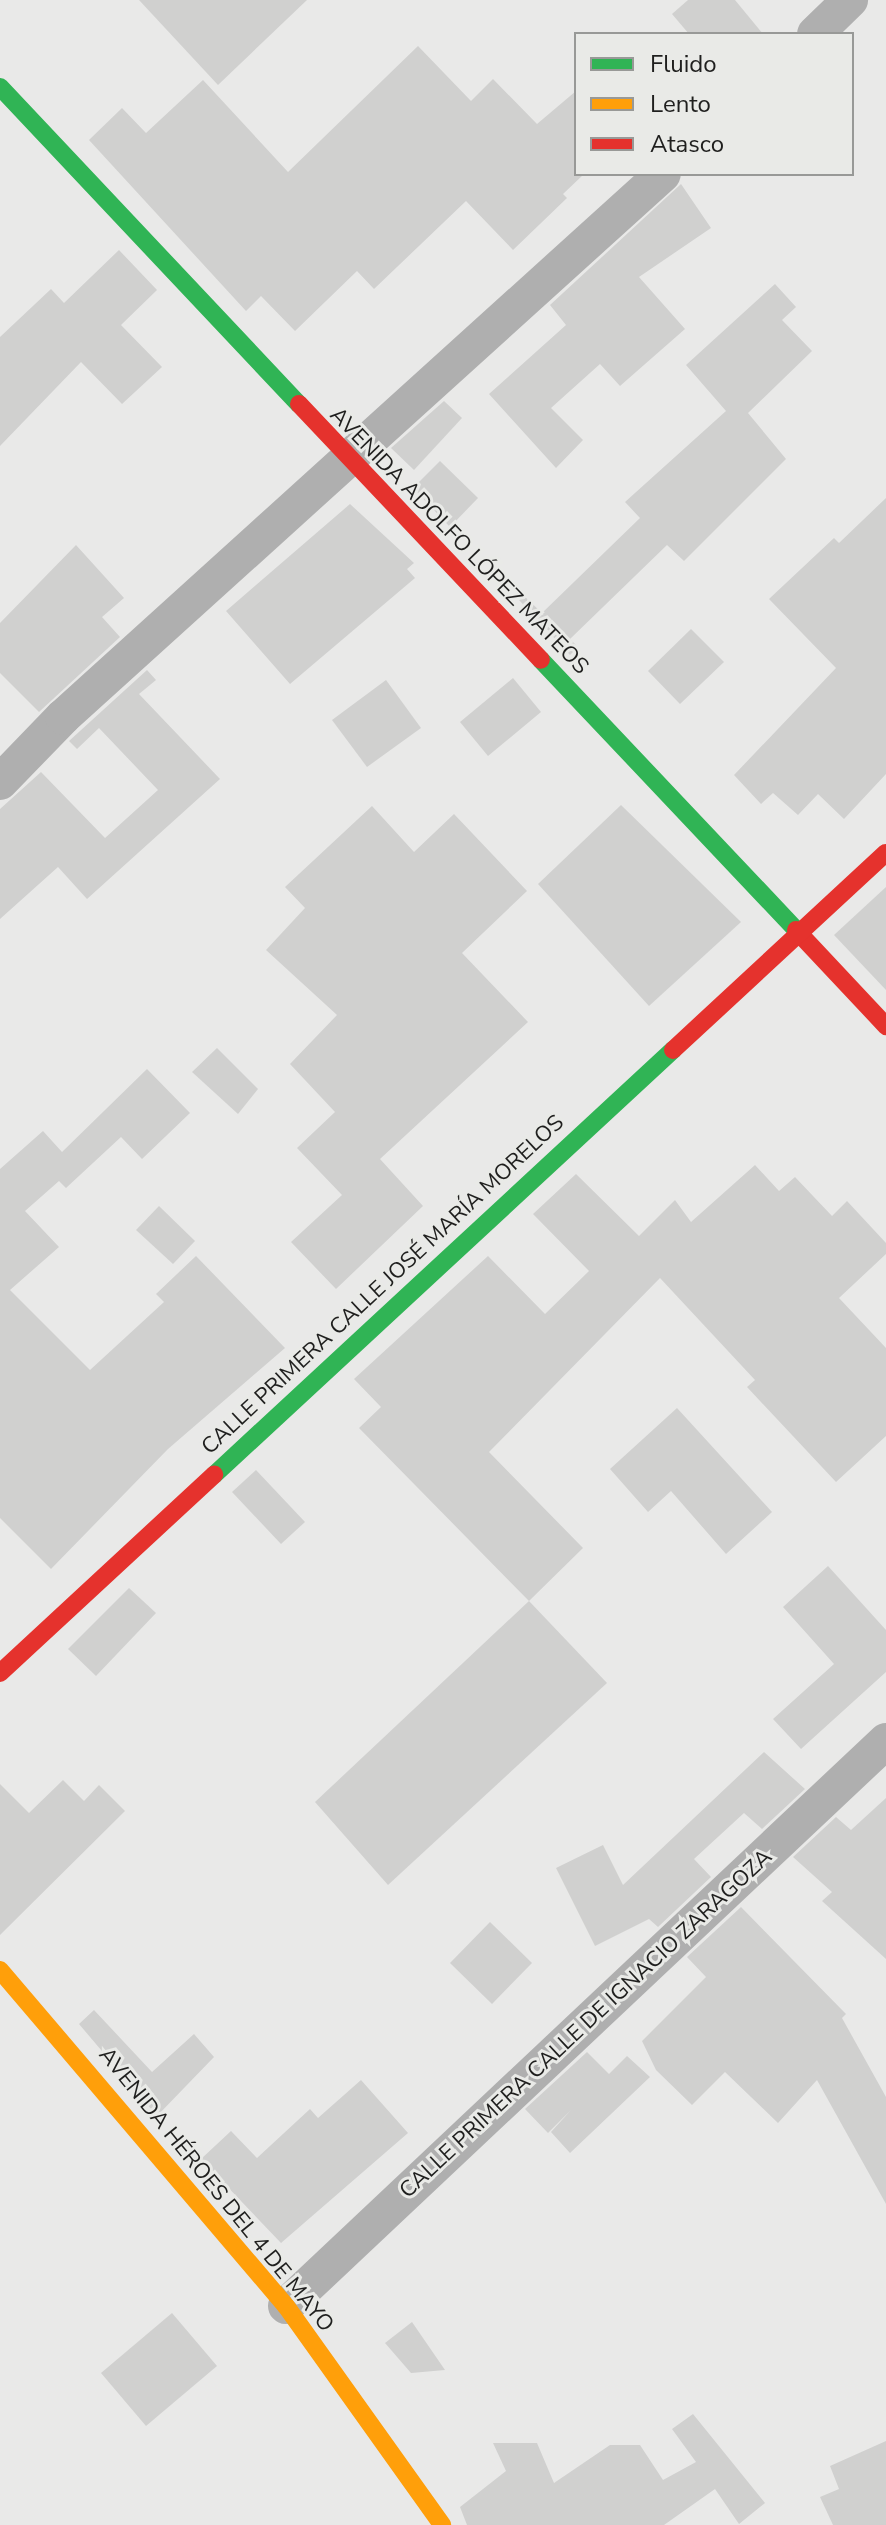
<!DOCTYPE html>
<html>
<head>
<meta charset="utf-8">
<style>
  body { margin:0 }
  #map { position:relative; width:886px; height:2525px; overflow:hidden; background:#e9e9e8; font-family:"Nunito Sans",sans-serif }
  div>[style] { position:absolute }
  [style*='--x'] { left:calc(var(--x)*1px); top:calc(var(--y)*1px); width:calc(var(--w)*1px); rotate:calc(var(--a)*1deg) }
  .building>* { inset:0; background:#d0d0cf }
  .street>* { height:36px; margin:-18px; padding:0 18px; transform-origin:18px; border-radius:18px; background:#afafaf }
  .fast>* { height:18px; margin:-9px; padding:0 9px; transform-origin:9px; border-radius:9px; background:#30b455 }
  .slow>* { height:18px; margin:-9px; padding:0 9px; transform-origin:9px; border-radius:9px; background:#ff9f0a }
  .jam>* { height:18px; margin:-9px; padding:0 9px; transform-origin:9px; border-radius:9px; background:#e5322d }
  span { translate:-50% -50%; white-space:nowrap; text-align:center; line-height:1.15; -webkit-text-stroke:6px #e9eae7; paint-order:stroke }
  .street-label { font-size:22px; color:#1f1f1e }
  .legend { position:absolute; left:574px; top:32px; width:280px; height:144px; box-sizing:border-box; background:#e9eae7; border:2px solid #989997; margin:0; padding:10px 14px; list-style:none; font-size:24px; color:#1f1f1e }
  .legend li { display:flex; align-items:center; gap:16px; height:40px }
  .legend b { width:40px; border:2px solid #989997 }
</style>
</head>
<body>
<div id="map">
  <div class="building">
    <div style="clip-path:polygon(139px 0,307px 0,218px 85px)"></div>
    <div style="clip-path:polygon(688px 0,735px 0,763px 34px,689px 34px,672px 14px)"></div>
    <div style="clip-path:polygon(418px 46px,471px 101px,493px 79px,537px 124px,576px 91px,576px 174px,583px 175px,563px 194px,567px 198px,513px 250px,466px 201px,374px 289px,357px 271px,295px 331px,261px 296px,246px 311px,89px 140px,122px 108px,146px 133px,203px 80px,288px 172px)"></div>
    <div style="clip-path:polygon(681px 184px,711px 228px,639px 277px,685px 329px,620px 386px,600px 364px,551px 408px,583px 440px,556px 468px,489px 394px,566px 325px,550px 305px)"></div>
    <div style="clip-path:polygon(119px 250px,157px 290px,121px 325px,162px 367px,122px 404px,81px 362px,0 446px,0 337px,51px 289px,64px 303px)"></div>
    <div style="clip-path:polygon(775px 284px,796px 307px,782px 320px,812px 351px,748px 413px,786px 459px,684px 561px,667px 545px,570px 639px,578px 647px,570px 655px,519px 600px,523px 595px,542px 613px,640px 518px,625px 502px,726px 411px,686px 365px)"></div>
    <div style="clip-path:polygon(444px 401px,462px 418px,414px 470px,391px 448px)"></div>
    <div style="clip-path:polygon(440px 461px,478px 498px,450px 527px,413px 488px)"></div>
    <div style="clip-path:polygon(886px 498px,886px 774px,844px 819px,818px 794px,798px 815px,773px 793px,761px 804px,734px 775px,836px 668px,769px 599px,834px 538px,839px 543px)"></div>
    <div style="clip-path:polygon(350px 504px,414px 563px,407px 569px,415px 578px,290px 684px,226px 611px)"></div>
    <div style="clip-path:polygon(76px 545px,124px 598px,102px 617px,120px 637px,39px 712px,0 673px,0 623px)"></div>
    <div style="clip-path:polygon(691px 629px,724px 662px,680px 704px,648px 671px)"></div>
    <div style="clip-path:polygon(147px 670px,156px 680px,139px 694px,220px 779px,87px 899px,58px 867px,0 919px,0 809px,41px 772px,105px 838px,158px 790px,99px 728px,77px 749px,69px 741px)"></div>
    <div style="clip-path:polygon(513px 678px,541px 712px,488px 756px,460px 722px)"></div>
    <div style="clip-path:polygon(386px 680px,421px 728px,367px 767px,332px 720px)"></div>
    <div style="clip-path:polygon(621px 805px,741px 922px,649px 1006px,538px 884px)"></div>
    <div style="clip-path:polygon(372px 806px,414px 852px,454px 814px,527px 891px,462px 953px,528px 1022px,380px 1159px,423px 1206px,336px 1289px,291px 1242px,342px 1195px,297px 1148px,335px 1112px,290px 1064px,337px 1015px,266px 950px,305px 908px,285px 887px)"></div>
    <div style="clip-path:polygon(886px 887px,886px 990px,834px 935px)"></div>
    <div style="clip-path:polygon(217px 1048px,258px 1089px,238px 1114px,192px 1072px)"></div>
    <div style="clip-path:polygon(147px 1069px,190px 1113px,142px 1159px,121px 1137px,66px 1188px,59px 1181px,25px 1211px,59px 1247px,10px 1290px,90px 1370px,164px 1302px,156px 1294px,196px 1256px,285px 1348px,168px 1449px,51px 1569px,0 1518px,0 1169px,43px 1131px,62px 1152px)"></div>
    <div style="clip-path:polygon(755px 1165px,779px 1191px,795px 1177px,832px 1216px,847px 1201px,886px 1243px,886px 1254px,839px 1298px,886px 1348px,886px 1436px,836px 1482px,747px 1387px,755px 1380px,660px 1278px,489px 1452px,583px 1548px,529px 1601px,359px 1428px,381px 1407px,354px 1379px,488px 1256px,545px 1314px,589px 1271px,533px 1214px,576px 1174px,639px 1236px,675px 1200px,691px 1222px)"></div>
    <div style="clip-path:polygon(159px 1206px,195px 1241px,173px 1264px,136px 1230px)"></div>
    <div style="clip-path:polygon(677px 1408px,772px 1512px,726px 1554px,671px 1491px,648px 1512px,610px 1469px)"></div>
    <div style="clip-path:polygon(256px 1470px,305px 1522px,281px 1544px,232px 1492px)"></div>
    <div style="clip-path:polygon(828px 1566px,886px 1630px,886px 1672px,801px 1749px,773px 1719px,834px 1664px,783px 1607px)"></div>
    <div style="clip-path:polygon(129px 1588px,156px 1613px,96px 1676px,68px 1649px)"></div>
    <div style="clip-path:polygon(529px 1601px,607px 1683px,388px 1885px,315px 1802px)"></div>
    <div style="clip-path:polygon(764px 1752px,805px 1789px,762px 1829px,744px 1813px,694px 1859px,711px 1877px,658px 1927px,649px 1919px,595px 1946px,556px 1868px,603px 1845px,623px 1885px)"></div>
    <div style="clip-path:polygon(63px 1780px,84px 1801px,99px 1785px,125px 1811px,0 1935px,0 1784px,29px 1813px)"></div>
    <div style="clip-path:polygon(886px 1798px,886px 1959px,822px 1901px,832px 1892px,793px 1857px,836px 1817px,851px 1830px)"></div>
    <div style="clip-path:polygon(741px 1907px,846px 2014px,842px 2018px,886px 2097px,886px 2204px,817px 2080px,778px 2123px,725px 2072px,692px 2105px,656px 2070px,642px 2041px,706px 1977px,687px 1957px)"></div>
    <div style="clip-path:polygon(490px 1922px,532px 1963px,492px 2004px,450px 1963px)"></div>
    <div style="clip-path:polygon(94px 2010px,152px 2072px,194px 2034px,214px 2057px,157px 2116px,79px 2024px)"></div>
    <div style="clip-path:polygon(587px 2052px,609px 2074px,627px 2056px,650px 2077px,570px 2153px,551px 2132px,571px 2110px,548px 2133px,525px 2109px)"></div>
    <div style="clip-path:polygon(361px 2080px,408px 2133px,281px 2243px,201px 2159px,231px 2131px,257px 2158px,310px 2109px,318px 2118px)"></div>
    <div style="clip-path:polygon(172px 2313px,217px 2366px,146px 2426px,101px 2373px)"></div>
    <div style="clip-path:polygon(412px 2322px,445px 2370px,411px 2373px,385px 2343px)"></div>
    <div style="clip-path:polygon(693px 2414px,765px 2503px,739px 2524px,715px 2489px,664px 2525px,467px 2525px,460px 2507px,506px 2471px,493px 2443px,537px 2443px,554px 2483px,610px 2445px,640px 2445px,663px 2480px,696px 2462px,672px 2429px)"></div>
    <div style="clip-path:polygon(886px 2441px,886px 2525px,833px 2525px,820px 2497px,839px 2489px,830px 2466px)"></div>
  </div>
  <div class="street">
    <div style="--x:815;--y:34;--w:49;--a:-44.2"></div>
    <div style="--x:0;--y:782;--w:91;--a:-45.9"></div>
    <div style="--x:63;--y:717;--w:809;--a:-42.15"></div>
    <div style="--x:286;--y:2306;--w:824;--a:-43.28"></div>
  </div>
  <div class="fast">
    <div style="--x:0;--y:87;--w:436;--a:46.7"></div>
    <div style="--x:541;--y:660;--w:371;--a:46.6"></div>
    <div style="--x:214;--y:1475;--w:626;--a:-42.8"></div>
  </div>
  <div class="slow">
    <div style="--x:0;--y:1970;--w:441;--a:49.6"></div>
    <div style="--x:286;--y:2306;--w:269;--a:54.5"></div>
  </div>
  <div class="jam">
    <div style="--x:299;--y:404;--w:352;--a:46.6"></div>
    <div style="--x:796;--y:930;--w:132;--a:46.8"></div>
    <div style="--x:673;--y:1050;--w:290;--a:-42.8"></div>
    <div style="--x:0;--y:1673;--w:292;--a:-42.8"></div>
  </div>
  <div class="street-label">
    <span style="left:459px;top:541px;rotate:46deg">AVENIDA ADOLFO LÓPEZ MATEOS</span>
    <span style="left:383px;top:1285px;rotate:-43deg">CALLE PRIMERA CALLE JOSÉ MARÍA MORELOS</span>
    <span style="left:586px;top:2024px;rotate:-43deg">CALLE PRIMERA CALLE DE IGNACIO ZARAGOZA</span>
    <span style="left:216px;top:2190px;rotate:51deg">AVENIDA HÉROES DEL 4 DE MAYO</span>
  </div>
  <ul class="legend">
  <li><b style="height:10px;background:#30b455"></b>Fluido</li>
  <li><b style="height:10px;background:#ff9f0a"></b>Lento</li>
  <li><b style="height:10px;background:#e5322d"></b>Atasco</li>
  </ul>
</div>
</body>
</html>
